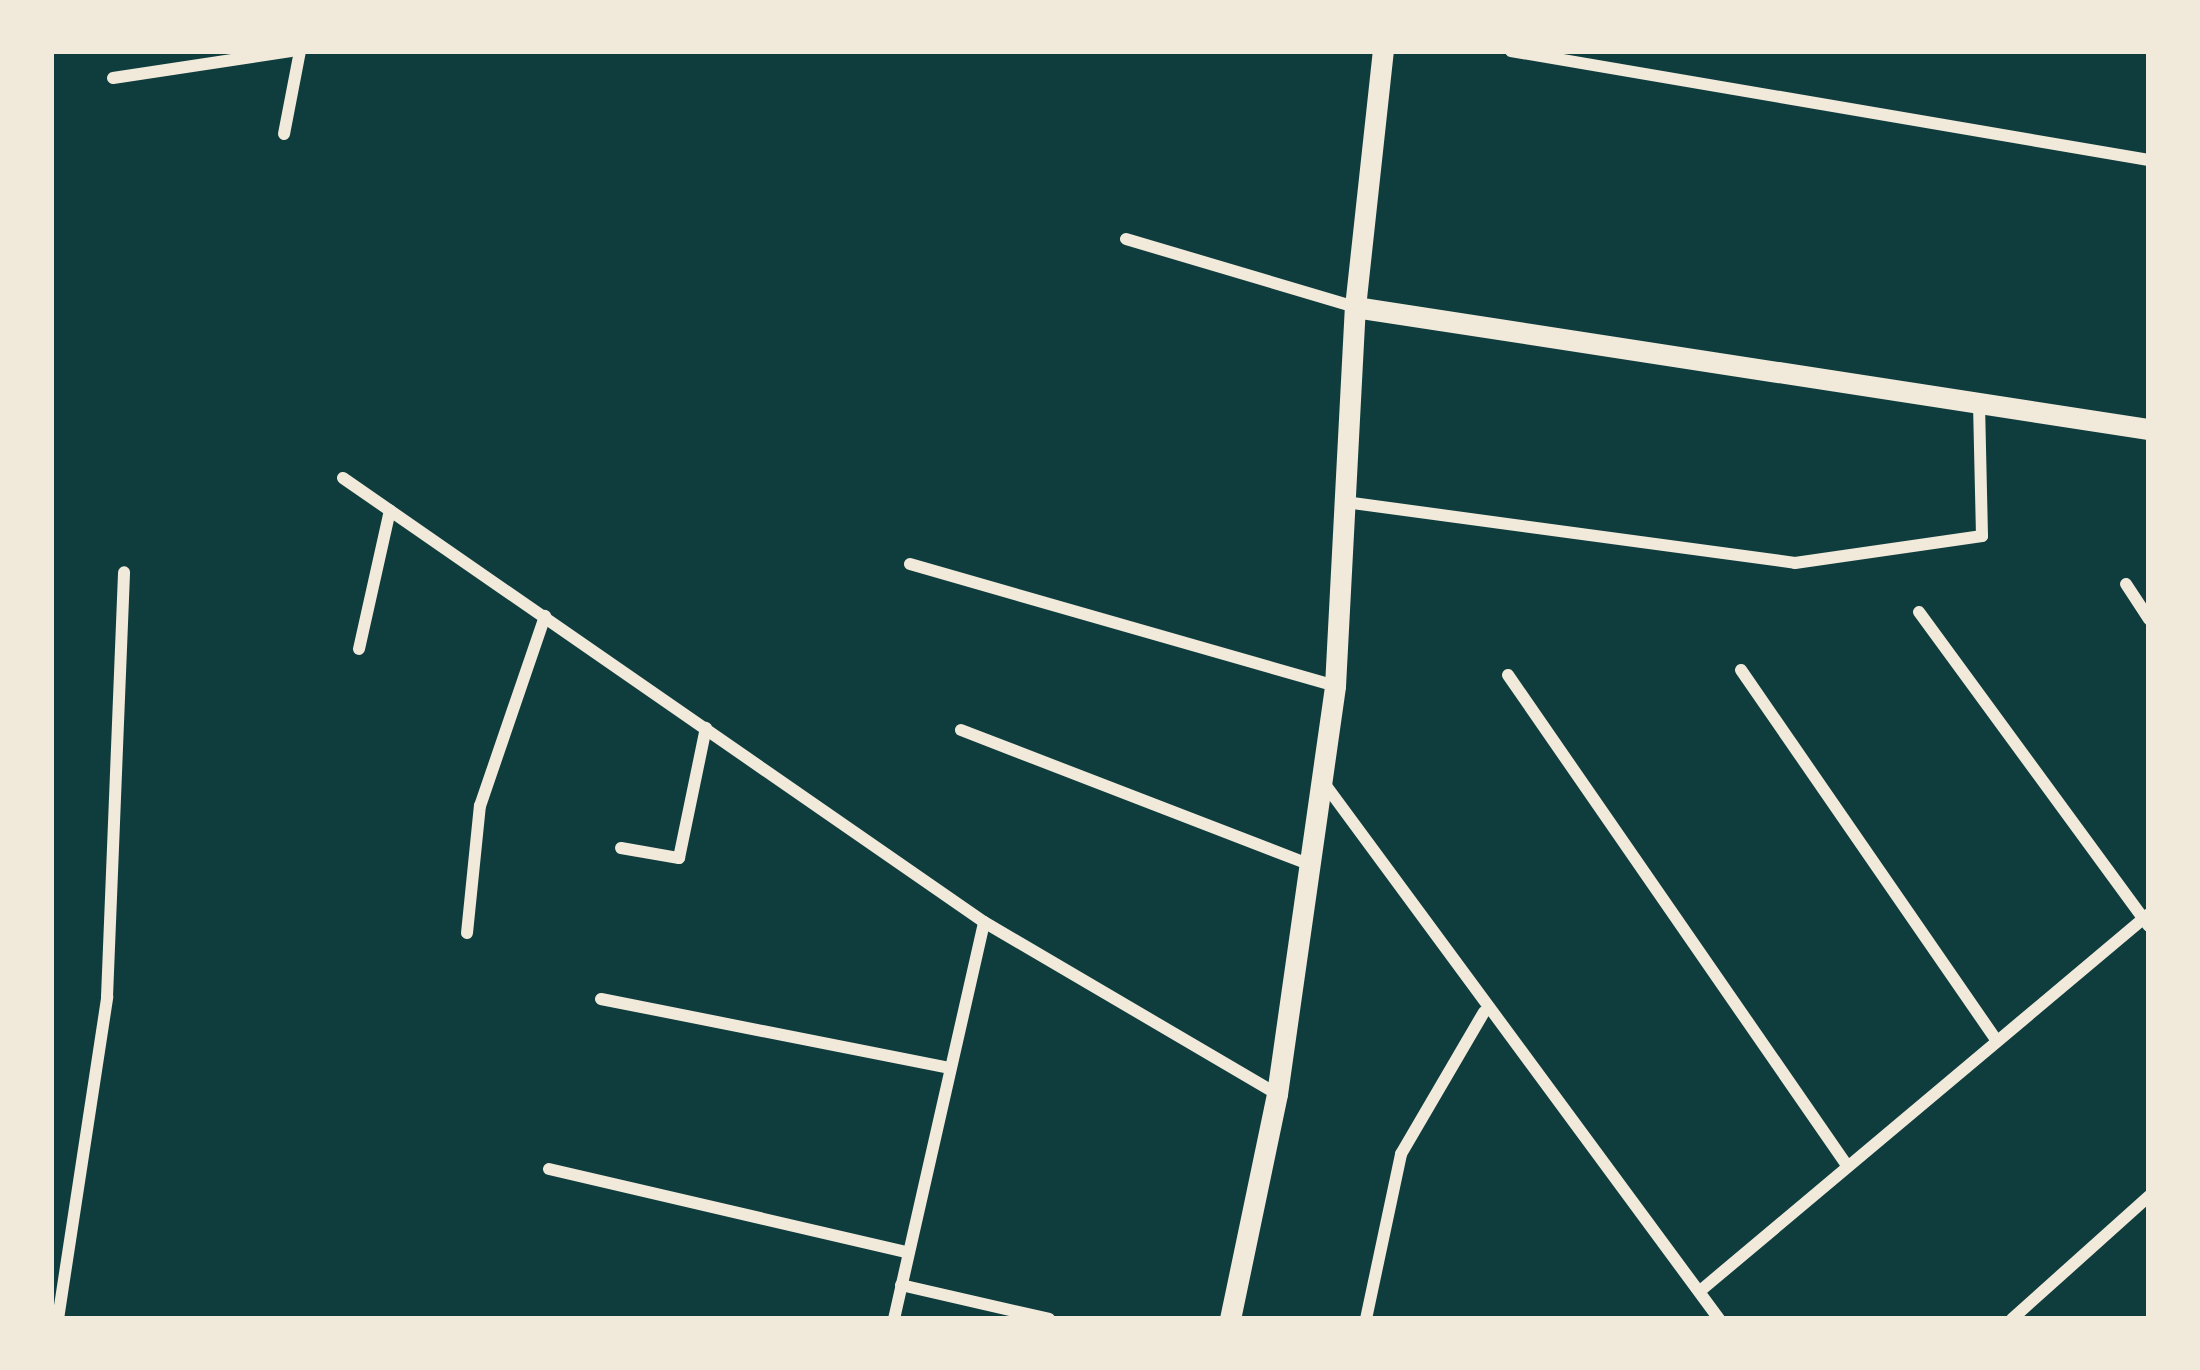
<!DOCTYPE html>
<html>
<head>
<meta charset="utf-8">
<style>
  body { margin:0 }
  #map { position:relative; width:2200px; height:1370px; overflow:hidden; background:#0f3d3e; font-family:"Exo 2",sans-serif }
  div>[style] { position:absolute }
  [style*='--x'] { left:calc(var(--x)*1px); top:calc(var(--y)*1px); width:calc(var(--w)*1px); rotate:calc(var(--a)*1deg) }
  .minor>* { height:12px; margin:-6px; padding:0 6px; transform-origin:6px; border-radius:6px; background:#f1e9da }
  .tertiary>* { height:21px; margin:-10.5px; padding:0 10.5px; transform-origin:10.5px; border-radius:10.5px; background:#f1e9da }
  span { translate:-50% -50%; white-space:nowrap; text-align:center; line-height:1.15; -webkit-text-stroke:12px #f1e9da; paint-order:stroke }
  .frame { position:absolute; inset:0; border:54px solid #f1e9da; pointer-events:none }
</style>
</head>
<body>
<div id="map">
  <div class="minor">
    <div style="--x:1511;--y:51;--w:647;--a:9.7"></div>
    <div style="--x:113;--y:78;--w:180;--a:-8.6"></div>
    <div style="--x:284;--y:134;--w:85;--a:-79.1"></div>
    <div style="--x:1126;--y:239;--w:239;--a:16.5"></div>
    <div style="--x:343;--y:478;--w:780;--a:34.71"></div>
    <div style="--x:984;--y:922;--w:340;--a:30.4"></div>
    <div style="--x:1345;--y:502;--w:454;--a:7.7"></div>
    <div style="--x:1795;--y:563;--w:189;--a:-8.2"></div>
    <div style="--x:1982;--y:536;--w:133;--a:-91.3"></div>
    <div style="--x:910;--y:564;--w:442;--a:16"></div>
    <div style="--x:2126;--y:584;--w:42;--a:56.7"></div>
    <div style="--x:1919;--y:612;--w:389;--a:53.8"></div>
    <div style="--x:359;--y:649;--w:142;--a:-77.4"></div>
    <div style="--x:1741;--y:670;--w:449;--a:55.4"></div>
    <div style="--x:1508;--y:675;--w:594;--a:55.35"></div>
    <div style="--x:961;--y:730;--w:375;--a:21.1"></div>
    <div style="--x:1324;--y:783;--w:666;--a:53.61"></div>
    <div style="--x:621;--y:848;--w:59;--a:9.8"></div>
    <div style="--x:679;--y:858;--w:133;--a:-78.3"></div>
    <div style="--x:467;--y:933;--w:128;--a:-84.2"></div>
    <div style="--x:480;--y:806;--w:201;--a:-71.1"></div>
    <div style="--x:601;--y:999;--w:351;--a:11.2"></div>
    <div style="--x:549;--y:1169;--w:367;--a:13.1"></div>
    <div style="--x:901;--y:1285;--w:152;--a:12.9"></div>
    <div style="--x:1700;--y:1291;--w:586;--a:-40.02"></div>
    <div style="--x:58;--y:1319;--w:326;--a:-81.3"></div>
    <div style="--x:107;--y:997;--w:425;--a:-87.7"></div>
    <div style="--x:894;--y:1319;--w:407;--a:-77.2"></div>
    <div style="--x:1366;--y:1319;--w:169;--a:-78"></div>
    <div style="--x:1401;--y:1154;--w:164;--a:-59.7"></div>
    <div style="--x:2012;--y:1319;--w:184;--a:-41.9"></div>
  </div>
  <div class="tertiary">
    <div style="--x:1355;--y:307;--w:803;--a:8.74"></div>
    <div style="--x:1230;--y:1319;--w:230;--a:-78.2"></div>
    <div style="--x:1277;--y:1094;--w:412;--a:-81.9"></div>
    <div style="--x:1335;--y:686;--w:380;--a:-87"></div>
    <div style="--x:1355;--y:307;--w:258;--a:-83.8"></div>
  </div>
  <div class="frame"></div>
</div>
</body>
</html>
